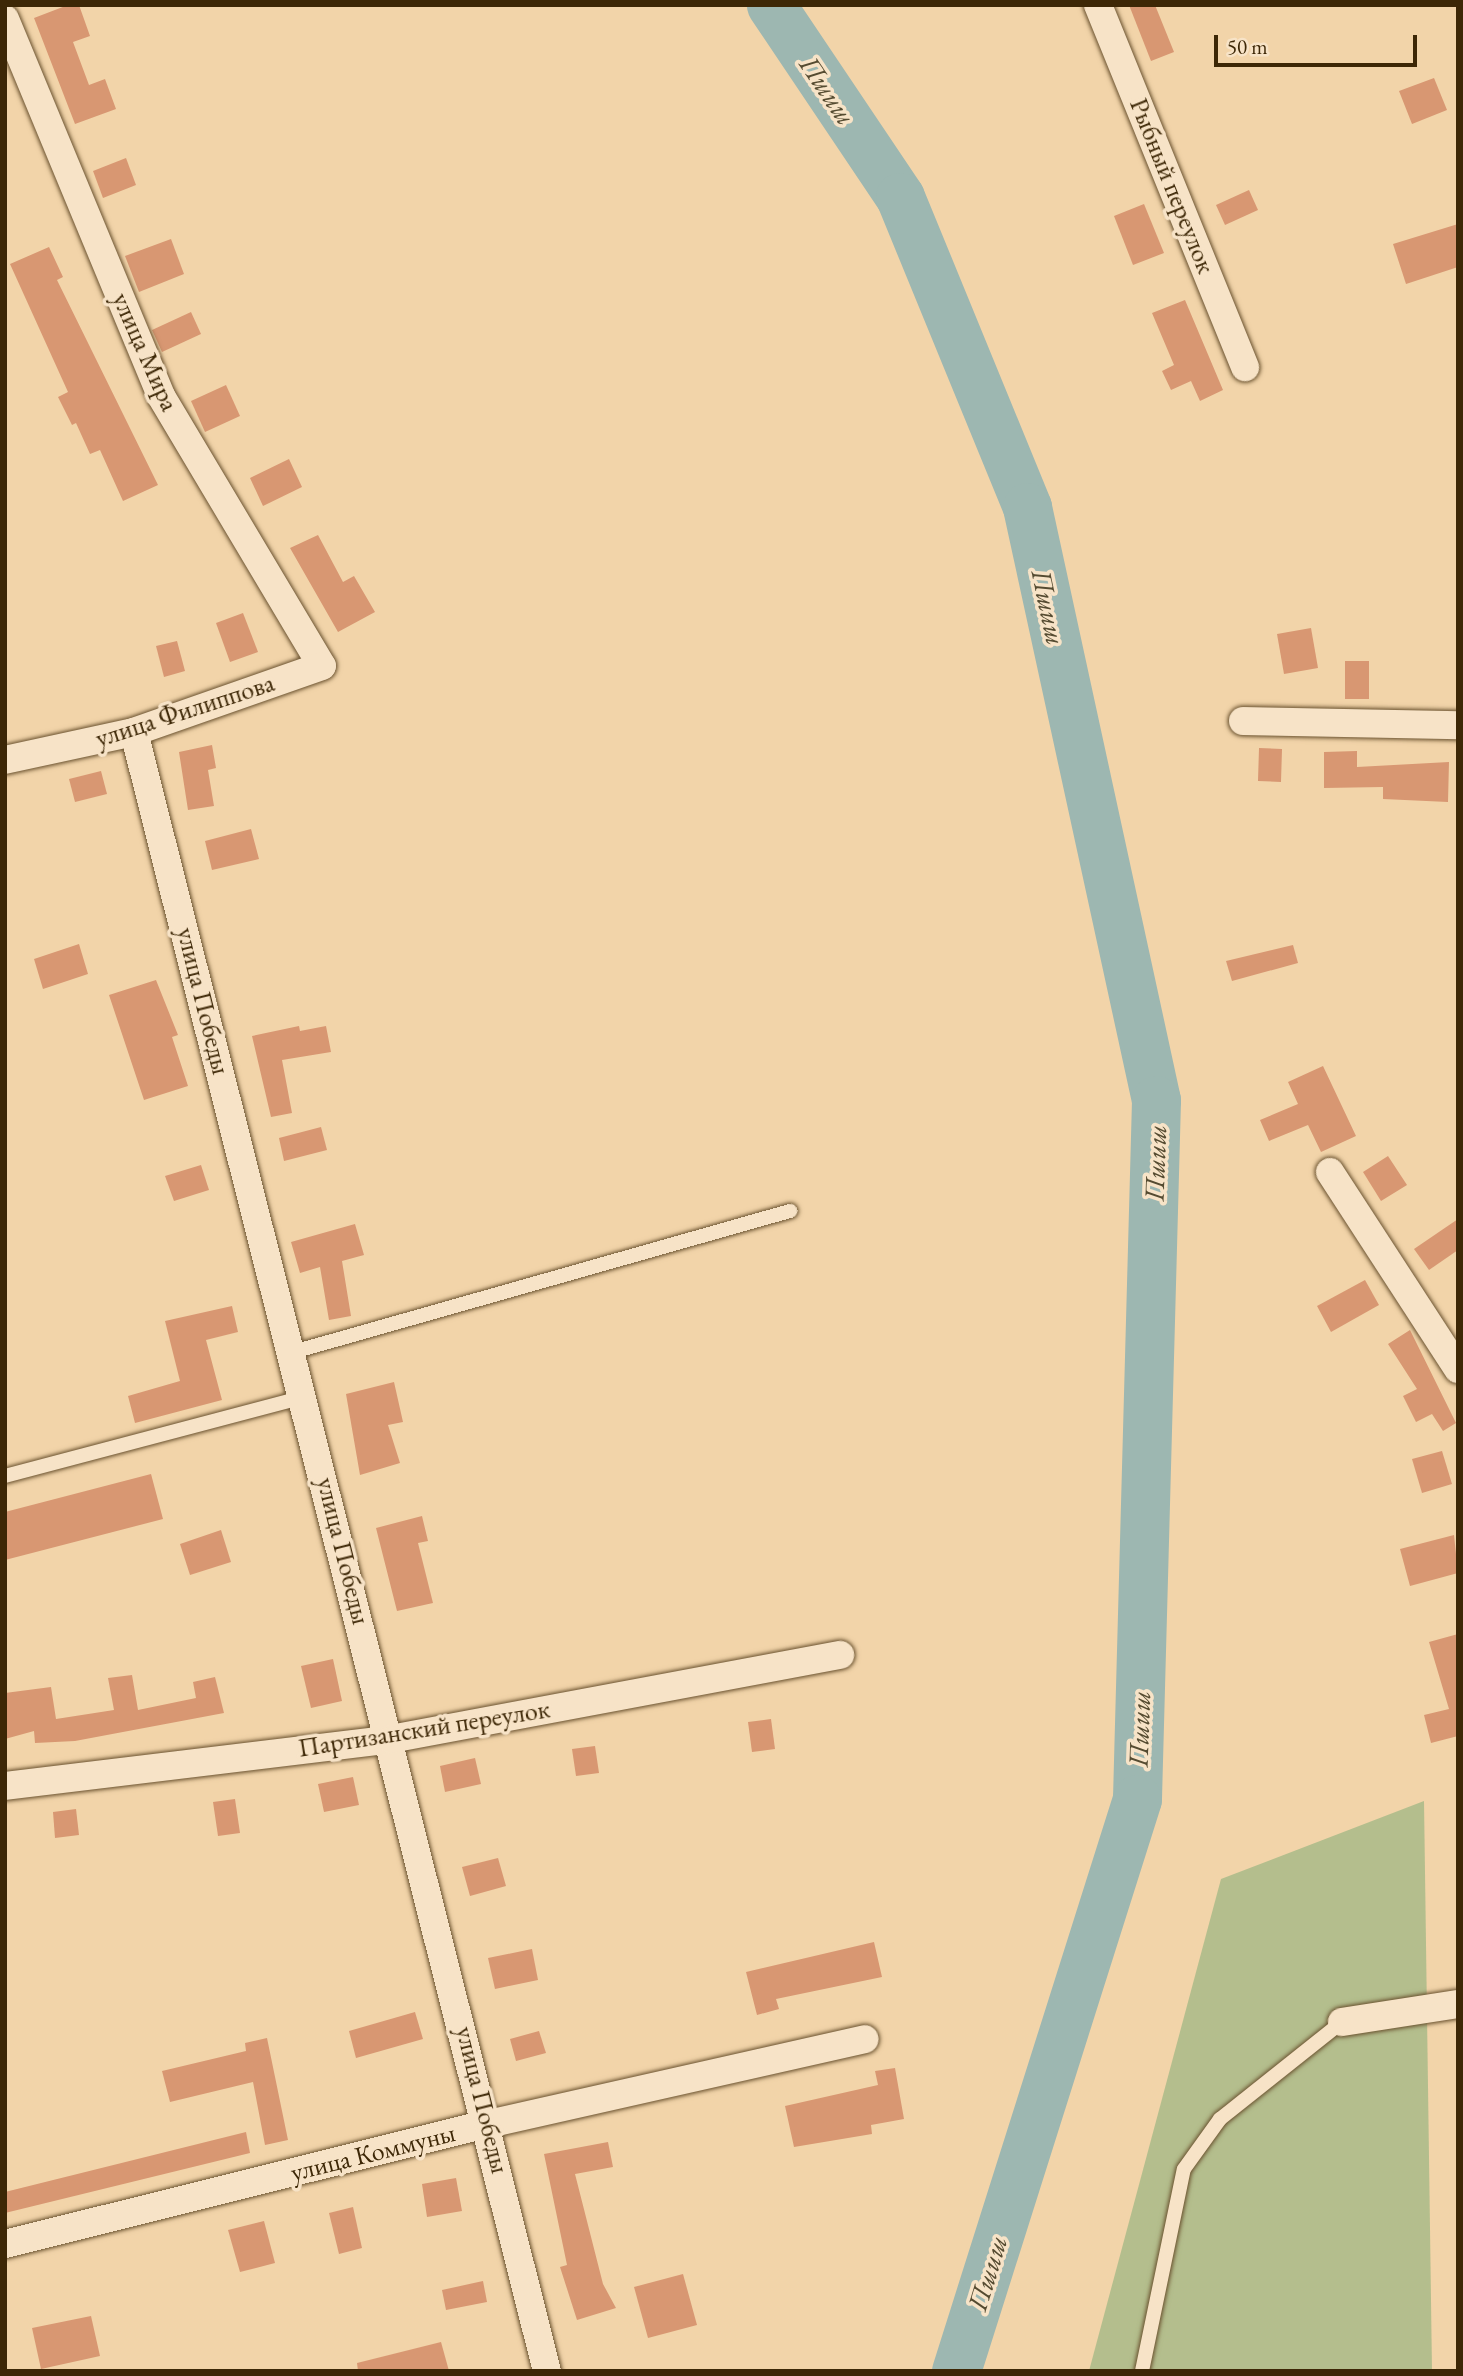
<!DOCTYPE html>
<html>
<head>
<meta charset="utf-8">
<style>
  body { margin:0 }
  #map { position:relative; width:1463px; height:2376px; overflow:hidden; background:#f2d4a9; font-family:"EB Garamond",serif }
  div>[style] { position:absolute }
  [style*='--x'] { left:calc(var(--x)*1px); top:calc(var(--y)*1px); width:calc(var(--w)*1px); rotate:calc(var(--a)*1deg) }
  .green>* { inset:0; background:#b4be8d }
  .river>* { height:49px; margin:-24.5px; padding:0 24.5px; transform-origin:24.5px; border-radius:24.5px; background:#9db7b1 }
  .building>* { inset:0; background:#d89772 }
  .roads { filter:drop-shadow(0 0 2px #6a522f) drop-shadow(0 0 2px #6a522f) }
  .service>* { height:14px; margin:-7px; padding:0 7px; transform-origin:7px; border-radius:7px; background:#f7e3c7 }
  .minor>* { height:28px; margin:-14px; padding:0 14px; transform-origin:14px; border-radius:14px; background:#f7e3c7 }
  span { translate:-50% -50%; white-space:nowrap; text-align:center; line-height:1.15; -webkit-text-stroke:7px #f7e3c7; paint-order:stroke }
  .street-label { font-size:26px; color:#3d2706 }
  .water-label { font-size:28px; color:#554b31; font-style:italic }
  .frame { position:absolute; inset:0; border:7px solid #3d2706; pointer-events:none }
  .scale { position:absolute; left:1214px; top:35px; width:203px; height:32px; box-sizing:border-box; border:4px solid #3d2706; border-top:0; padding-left:9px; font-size:21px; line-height:24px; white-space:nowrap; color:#3d2706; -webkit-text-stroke:5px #f7e3c7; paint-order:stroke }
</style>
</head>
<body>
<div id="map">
  <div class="green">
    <div style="clip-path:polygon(1424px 1801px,1432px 2371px,1089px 2371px,1221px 1879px)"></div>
  </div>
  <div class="river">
    <div style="--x:771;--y:5;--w:231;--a:56.1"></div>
    <div style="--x:900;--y:197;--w:335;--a:67.7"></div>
    <div style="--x:1027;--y:507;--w:607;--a:77.73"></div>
    <div style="--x:1156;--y:1100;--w:699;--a:91.56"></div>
    <div style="--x:1137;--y:1799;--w:600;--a:107.56"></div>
  </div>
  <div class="building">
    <div style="clip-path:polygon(68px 5px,79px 5px,90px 36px,73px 42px,89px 85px,105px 79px,116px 109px,75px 124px,34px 18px)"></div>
    <div style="clip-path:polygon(1129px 5px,1155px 5px,1174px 52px,1151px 61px)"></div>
    <div style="clip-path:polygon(1434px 78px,1447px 110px,1412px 124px,1399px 91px)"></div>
    <div style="clip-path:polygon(126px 158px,136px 185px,103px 198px,93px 171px)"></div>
    <div style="clip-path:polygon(1249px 190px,1258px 210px,1225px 225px,1216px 205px)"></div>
    <div style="clip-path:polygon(1144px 204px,1164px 253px,1133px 265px,1114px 216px)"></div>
    <div style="clip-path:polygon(1458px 224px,1458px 267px,1406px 284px,1393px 244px)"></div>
    <div style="clip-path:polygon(171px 239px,184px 274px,139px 292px,125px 256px)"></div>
    <div style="clip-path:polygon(49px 247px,63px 277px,57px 280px,158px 485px,123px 501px,100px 450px,90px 454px,76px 423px,72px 425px,58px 397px,68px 392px,10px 264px)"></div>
    <div style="clip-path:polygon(1185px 300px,1223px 390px,1200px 401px,1191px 381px,1171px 390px,1162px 371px,1174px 365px,1152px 313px)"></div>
    <div style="clip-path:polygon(191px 312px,201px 334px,162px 352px,152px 330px)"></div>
    <div style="clip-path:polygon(226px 385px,240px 416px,205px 432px,191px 401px)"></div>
    <div style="clip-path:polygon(289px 459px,302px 487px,263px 506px,250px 478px)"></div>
    <div style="clip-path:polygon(318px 535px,343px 582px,354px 576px,375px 612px,338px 632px,290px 548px)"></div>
    <div style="clip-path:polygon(243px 613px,258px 652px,230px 662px,216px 623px)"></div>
    <div style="clip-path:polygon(1311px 628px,1318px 668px,1284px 674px,1277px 634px)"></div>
    <div style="clip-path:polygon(177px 641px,185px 671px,164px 677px,156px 646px)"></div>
    <div style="clip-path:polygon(1345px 661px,1369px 661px,1369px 699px,1345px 699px)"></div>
    <div style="clip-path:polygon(212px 745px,216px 768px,208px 770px,214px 806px,188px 810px,179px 752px)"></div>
    <div style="clip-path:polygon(1259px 748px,1282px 749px,1281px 782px,1258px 781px)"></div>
    <div style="clip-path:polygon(1357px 751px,1357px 767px,1449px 762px,1448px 802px,1383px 799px,1383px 787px,1324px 788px,1324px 752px)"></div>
    <div style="clip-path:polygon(101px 771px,107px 794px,75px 802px,69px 779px)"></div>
    <div style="clip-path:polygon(251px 829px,259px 859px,212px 870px,205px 841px)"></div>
    <div style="clip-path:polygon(79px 944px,88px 974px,43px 989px,34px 959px)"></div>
    <div style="clip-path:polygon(1293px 945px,1298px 963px,1232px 981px,1226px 961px)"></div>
    <div style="clip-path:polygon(156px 980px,178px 1035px,172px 1037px,188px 1086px,144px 1100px,109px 995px)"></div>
    <div style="clip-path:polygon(299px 1026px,300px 1031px,326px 1026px,331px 1052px,282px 1060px,292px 1113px,271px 1117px,252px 1036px)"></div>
    <div style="clip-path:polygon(1323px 1066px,1356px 1136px,1321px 1152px,1308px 1125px,1269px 1141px,1260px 1120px,1298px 1104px,1288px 1082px)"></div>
    <div style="clip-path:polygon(321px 1127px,327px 1150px,284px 1161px,279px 1138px)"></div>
    <div style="clip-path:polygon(1388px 1156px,1407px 1185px,1381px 1201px,1363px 1172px)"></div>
    <div style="clip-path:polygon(201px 1165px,209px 1190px,174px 1201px,165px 1176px)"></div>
    <div style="clip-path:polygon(1458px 1219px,1458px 1250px,1429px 1270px,1414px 1249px)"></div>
    <div style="clip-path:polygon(355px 1224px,364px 1255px,342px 1261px,351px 1316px,329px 1320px,320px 1267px,300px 1273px,291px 1242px)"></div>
    <div style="clip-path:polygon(1365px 1280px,1379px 1305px,1331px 1332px,1317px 1306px)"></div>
    <div style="clip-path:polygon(232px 1306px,238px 1332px,206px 1340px,222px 1400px,135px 1423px,128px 1396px,180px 1381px,165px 1321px)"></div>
    <div style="clip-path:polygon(1410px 1330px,1456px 1423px,1443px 1431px,1432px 1414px,1416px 1422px,1403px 1396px,1417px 1389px,1388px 1344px)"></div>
    <div style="clip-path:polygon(394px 1382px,403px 1422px,388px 1425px,400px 1463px,360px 1475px,346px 1394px)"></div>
    <div style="clip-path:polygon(1442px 1451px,1452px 1484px,1422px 1493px,1412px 1459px)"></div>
    <div style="clip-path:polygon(151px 1474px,163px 1519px,5px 1560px,5px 1512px)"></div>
    <div style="clip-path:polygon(422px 1516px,428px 1541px,418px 1543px,433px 1603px,397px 1611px,376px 1528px)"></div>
    <div style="clip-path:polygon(221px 1530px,231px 1562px,190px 1575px,180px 1544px)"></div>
    <div style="clip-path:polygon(1454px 1535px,1458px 1573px,1410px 1586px,1400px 1549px)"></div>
    <div style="clip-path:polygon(1458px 1634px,1458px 1736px,1431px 1743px,1424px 1715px,1449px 1709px,1429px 1642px)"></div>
    <div style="clip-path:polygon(333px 1659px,342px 1701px,311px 1708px,301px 1666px)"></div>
    <div style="clip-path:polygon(132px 1675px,138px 1710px,196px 1698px,193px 1682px,215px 1677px,224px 1713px,75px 1741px,35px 1743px,34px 1731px,5px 1739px,5px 1693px,51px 1687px,56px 1719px,114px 1710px,108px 1678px)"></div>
    <div style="clip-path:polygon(771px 1719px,775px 1749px,752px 1752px,748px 1722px)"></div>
    <div style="clip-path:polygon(595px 1746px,599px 1773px,576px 1776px,572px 1749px)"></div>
    <div style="clip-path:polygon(475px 1758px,481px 1784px,445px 1792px,440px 1766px)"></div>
    <div style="clip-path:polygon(353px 1777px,359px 1805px,324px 1812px,318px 1784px)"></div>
    <div style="clip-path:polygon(235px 1799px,240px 1833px,218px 1836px,213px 1802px)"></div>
    <div style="clip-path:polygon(76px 1809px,79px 1835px,55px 1838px,53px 1812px)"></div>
    <div style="clip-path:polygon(498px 1858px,506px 1886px,470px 1896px,462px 1867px)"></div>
    <div style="clip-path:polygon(874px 1942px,882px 1977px,776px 1999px,779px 2009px,757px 2015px,746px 1972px)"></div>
    <div style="clip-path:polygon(532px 1949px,538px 1980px,495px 1989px,488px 1958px)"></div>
    <div style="clip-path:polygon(415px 2012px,423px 2039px,356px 2058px,349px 2031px)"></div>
    <div style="clip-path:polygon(539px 2031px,546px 2053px,516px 2061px,510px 2039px)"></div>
    <div style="clip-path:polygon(267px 2038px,288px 2140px,265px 2145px,253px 2082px,170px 2102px,162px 2071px,246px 2051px,245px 2043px)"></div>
    <div style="clip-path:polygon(895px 2068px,904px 2119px,871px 2125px,872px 2134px,794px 2147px,785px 2106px,878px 2085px,875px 2071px)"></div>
    <div style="clip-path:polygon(246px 2132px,250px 2153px,5px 2213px,5px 2192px)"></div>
    <div style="clip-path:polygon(608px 2142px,613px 2167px,575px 2174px,603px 2284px,616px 2308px,577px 2320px,560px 2267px,567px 2265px,544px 2154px)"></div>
    <div style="clip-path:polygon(456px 2178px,462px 2211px,427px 2217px,422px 2184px)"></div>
    <div style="clip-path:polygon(353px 2207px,362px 2248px,339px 2254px,329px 2213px)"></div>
    <div style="clip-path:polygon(264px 2221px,275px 2263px,240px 2272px,228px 2230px)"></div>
    <div style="clip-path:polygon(683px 2274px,697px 2325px,648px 2338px,634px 2287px)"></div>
    <div style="clip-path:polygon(483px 2281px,487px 2302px,446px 2310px,442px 2290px)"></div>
    <div style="clip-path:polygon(91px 2316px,100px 2356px,41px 2369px,32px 2328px)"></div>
    <div style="clip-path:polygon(441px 2342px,449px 2371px,358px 2371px,357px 2363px)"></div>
  </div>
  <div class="roads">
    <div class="service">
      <div style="--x:293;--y:1352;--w:517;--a:-15.84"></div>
      <div style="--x:5;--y:1476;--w:309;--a:-14.8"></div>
      <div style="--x:1142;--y:2371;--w:206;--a:-78.3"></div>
      <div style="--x:1184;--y:2169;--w:62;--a:-54.2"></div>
      <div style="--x:1220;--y:2119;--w:156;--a:-38.5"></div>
    </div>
    <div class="minor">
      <div style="--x:1098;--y:5;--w:391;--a:67.9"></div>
      <div style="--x:5;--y:19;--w:408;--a:67.5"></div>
      <div style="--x:161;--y:396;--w:314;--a:59.2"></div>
      <div style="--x:322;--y:666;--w:199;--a:160.7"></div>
      <div style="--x:134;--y:732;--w:132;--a:167.8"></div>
      <div style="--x:1243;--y:721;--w:215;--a:1.1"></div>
      <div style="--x:134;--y:732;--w:1690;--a:75.86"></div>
      <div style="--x:1330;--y:1172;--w:235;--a:57"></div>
      <div style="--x:5;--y:1786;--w:389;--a:-6.9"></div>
      <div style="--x:391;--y:1739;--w:457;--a:-10.6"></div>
      <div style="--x:1342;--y:2022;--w:117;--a:-8.8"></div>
      <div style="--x:5;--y:2244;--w:498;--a:-14"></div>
      <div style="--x:488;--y:2124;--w:386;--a:-12.7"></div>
    </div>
  </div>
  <div class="street-label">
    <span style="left:1172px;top:186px;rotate:68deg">Рыбный переулок</span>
    <span style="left:145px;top:352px;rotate:66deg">улица Мира</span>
    <span style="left:185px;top:711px;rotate:-18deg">улица Филиппова</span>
    <span style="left:203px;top:1001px;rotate:76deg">улица Победы</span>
    <span style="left:343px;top:1551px;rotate:76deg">улица Победы</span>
    <span style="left:424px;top:1729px;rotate:-9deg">Партизанский переулок</span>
    <span style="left:482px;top:2100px;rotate:76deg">улица Победы</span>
    <span style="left:373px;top:2153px;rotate:-14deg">улица Коммуны</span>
  </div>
  <div class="water-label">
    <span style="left:828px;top:90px;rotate:56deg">Пшиш</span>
    <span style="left:1049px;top:607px;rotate:78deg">Пшиш</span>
    <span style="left:1155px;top:1163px;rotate:-88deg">Пшиш</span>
    <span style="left:1139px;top:1729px;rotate:-88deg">Пшиш</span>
    <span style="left:987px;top:2273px;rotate:-73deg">Пшиш</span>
  </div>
  <div class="frame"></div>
  <div class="scale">50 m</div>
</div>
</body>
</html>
